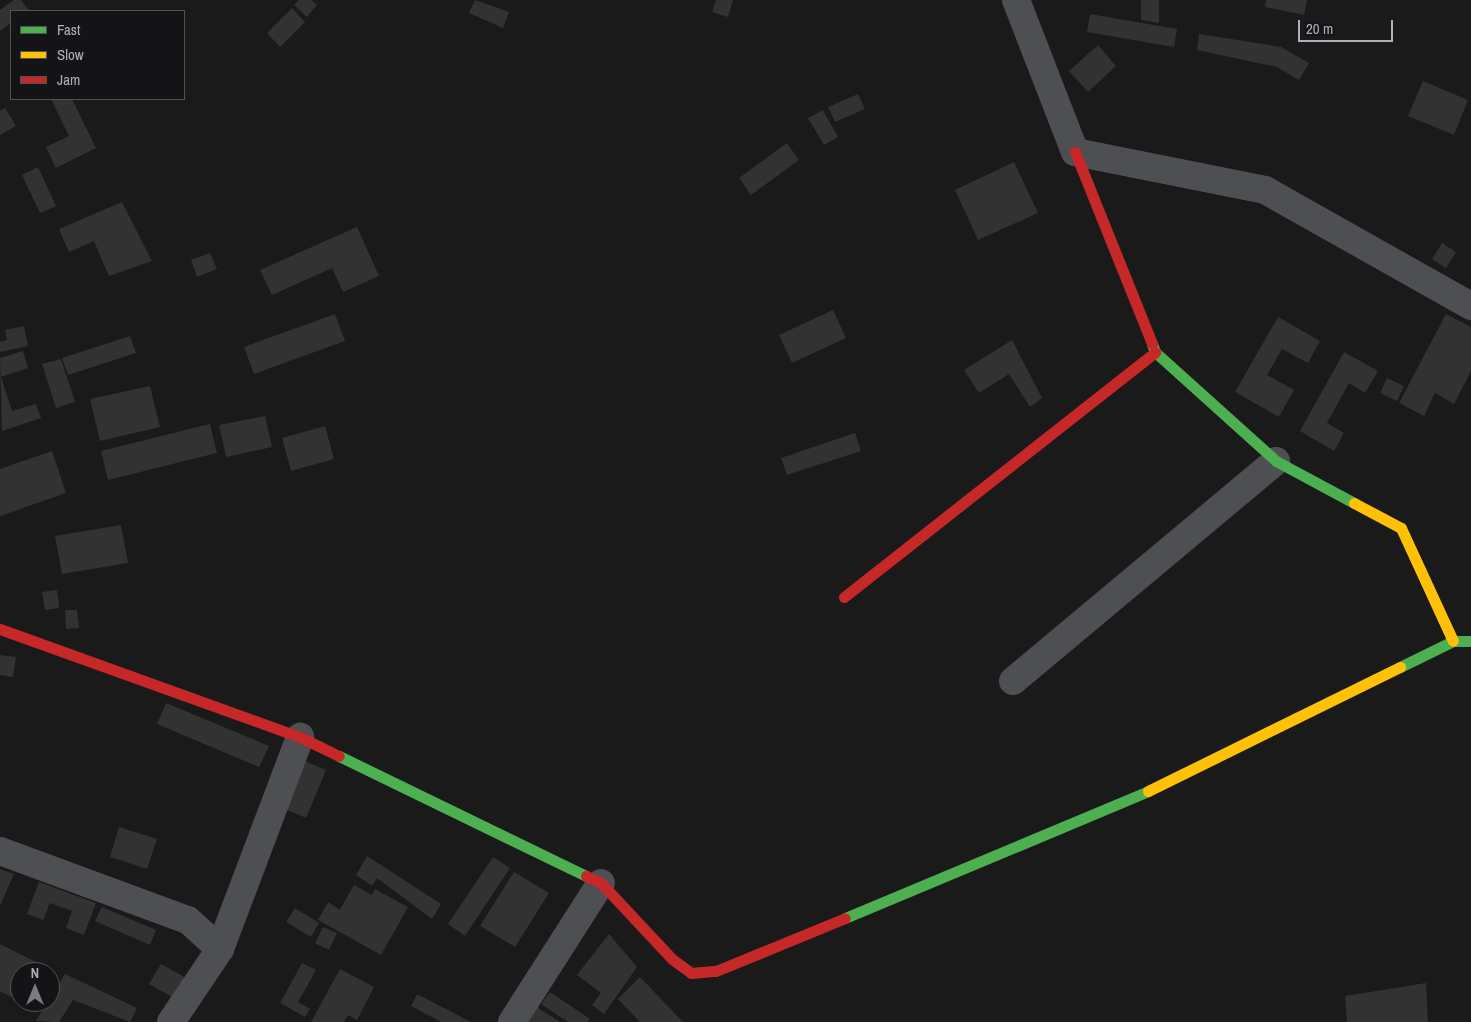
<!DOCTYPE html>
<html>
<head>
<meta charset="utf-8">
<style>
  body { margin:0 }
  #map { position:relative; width:1471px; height:1022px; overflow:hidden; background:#1a1a1a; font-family:"Archivo Narrow",sans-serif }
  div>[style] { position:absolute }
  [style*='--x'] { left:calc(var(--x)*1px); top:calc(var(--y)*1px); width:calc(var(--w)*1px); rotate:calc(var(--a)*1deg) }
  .building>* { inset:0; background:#323232 }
  .street>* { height:28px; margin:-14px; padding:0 14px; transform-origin:14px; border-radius:14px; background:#4e4f53 }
  .fast>* { height:11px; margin:-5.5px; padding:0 5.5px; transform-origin:5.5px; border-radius:5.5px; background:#4caf50 }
  .slow>* { height:11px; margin:-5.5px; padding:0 5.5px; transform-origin:5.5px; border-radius:5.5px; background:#ffc107 }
  .jam>* { height:11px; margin:-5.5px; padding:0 5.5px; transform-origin:5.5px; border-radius:5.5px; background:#c62828 }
  span { translate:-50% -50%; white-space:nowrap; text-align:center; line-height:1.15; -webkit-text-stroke:4px #141416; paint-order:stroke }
  .legend { position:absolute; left:10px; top:10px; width:175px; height:90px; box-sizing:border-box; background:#141416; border:1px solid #515258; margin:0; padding:6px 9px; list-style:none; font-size:15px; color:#acb0ba }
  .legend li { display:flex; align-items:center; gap:10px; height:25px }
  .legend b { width:25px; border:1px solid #515258 }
  .north { position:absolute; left:10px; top:962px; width:50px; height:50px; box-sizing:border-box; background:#141416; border:1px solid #515258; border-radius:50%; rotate:0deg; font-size:14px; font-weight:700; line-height:20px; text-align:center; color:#acb0ba }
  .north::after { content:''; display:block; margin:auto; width:18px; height:22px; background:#797c82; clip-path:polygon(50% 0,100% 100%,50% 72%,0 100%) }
  .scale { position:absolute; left:1298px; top:20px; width:95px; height:22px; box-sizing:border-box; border:2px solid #acb0ba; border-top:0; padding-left:6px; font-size:15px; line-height:18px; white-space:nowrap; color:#acb0ba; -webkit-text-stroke:4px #141416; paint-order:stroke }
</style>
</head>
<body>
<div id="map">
  <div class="building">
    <div style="clip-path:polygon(14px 0,21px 0,29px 11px,11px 11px,11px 23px,0 31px,0 10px)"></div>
    <div style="clip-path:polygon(299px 0,311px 0,317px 5px,307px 17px,294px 5px)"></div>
    <div style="clip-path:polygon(475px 0,509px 12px,503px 28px,469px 13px)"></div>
    <div style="clip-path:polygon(716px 0,733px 0,728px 17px,712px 12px)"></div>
    <div style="clip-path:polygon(1141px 0,1159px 0,1159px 23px,1141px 20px)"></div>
    <div style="clip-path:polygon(1266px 0,1307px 0,1304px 15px,1265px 7px)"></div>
    <div style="clip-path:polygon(292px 8px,305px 22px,280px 47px,267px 33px)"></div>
    <div style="clip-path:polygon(1090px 14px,1177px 29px,1174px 47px,1087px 32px)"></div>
    <div style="clip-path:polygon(1199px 34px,1281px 47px,1309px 63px,1299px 80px,1277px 67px,1197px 50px)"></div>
    <div style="clip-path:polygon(1098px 45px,1116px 66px,1088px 92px,1069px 71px)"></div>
    <div style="clip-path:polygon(1423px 81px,1468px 100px,1454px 135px,1408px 116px)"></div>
    <div style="clip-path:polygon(858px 94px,865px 109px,835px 122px,828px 107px)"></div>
    <div style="clip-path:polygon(51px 99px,72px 99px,96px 148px,56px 168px,46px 147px,69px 136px)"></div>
    <div style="clip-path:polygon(5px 108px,16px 126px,0 135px,0 111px)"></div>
    <div style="clip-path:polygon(823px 110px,838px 137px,824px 145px,808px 118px)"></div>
    <div style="clip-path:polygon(787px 143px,799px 160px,751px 195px,739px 178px)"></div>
    <div style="clip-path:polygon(1014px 162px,1038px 213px,978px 240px,955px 190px)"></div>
    <div style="clip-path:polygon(38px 167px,56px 206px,40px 213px,22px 175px)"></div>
    <div style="clip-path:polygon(122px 202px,152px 261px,109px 276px,94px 241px,69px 252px,59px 229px)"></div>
    <div style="clip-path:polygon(357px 227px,379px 276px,343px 292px,332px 268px,272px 295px,260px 270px)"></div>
    <div style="clip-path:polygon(1442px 243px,1456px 252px,1446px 268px,1432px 259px)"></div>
    <div style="clip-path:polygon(210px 253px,217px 269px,197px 277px,191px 260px)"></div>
    <div style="clip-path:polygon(833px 310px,846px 338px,792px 363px,779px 335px)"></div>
    <div style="clip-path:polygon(335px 314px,345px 341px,254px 374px,244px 347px)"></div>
    <div style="clip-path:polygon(1446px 314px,1471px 327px,1471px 371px,1454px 404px,1435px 393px,1424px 416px,1399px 403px)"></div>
    <div style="clip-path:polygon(1278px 317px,1320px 341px,1308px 363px,1282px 349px,1267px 375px,1294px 390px,1279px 417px,1235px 392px)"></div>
    <div style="clip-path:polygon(24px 326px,28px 346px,0 352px,0 342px,7px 340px,5px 330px)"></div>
    <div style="clip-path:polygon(130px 336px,136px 353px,68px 375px,62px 358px)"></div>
    <div style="clip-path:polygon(1012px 340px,1042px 398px,1030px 407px,1009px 374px,979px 393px,964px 370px)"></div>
    <div style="clip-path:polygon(23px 351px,28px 368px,1px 377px,12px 411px,36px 404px,41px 418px,2px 431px,0 358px)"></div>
    <div style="clip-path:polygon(1344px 352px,1378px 371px,1365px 393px,1349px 383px,1327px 423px,1344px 433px,1334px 451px,1300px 431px)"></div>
    <div style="clip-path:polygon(61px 359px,75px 402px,56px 408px,42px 364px)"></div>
    <div style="clip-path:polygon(1387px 378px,1404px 386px,1397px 401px,1380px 393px)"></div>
    <div style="clip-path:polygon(150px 386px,160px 427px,100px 441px,90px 399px)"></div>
    <div style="clip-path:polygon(265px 416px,272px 447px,226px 457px,219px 425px)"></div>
    <div style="clip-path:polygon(210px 424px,217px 453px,108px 480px,101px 451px)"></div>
    <div style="clip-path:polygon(325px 426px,334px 459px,291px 471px,282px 438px)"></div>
    <div style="clip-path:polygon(855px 433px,861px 451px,787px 475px,781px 458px)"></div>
    <div style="clip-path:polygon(52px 451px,66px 493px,0 516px,0 469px)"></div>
    <div style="clip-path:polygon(121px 525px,128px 563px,62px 574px,55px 536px)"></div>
    <div style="clip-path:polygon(57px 590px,59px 608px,45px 610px,42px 592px)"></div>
    <div style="clip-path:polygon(65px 610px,77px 610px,79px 628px,66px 629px)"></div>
    <div style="clip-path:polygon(0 655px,16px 657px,13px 677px,0 675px)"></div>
    <div style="clip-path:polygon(166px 703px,269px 746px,259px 767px,157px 724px)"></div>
    <div style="clip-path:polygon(305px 761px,326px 770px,306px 818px,285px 809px)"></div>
    <div style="clip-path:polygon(119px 827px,157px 839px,147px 869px,110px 857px)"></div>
    <div style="clip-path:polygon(367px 856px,441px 904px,432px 919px,377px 878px,372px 886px,356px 875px)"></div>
    <div style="clip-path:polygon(493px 857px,510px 868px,465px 936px,448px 924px)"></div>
    <div style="clip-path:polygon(0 869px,14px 874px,0 906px)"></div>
    <div style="clip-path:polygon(514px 872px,549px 893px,515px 947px,480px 926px)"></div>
    <div style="clip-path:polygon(39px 882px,96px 903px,84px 935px,66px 928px,72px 911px,50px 903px,43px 920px,27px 914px)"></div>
    <div style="clip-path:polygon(354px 885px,372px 895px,375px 889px,408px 907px,381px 955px,318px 920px,328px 902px,340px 910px)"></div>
    <div style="clip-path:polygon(102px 907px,156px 930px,150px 945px,95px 921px)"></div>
    <div style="clip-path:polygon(295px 908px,319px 923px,311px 937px,286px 922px)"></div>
    <div style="clip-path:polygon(323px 927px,337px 933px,329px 950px,315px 943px)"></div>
    <div style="clip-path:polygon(609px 934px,637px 967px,604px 1014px,592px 1005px,601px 993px,577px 975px)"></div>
    <div style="clip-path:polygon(0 944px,36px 962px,31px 972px,20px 972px,17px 1000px,0 991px)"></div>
    <div style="clip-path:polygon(302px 963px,316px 970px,298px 1002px,310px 1009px,305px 1017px,280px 1003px)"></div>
    <div style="clip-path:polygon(161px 964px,188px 979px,176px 999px,149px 984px)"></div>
    <div style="clip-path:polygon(340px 969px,374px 987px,357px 1020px,348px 1015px,344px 1022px,311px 1022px)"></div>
    <div style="clip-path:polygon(65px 974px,137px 1008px,130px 1022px,73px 1000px,59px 1022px,36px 1021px)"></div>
    <div style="clip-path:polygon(640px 977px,683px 1022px,640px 1022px,618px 999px)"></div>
    <div style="clip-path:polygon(1426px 983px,1428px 1022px,1347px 1022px,1345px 996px)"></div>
    <div style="clip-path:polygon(550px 992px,590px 1019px,588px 1022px,568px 1022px,541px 1004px)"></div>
    <div style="clip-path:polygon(417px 994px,471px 1022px,441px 1022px,411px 1006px)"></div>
    <div style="clip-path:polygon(535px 1006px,560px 1022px,525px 1022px)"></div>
  </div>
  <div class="street">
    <div style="--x:1016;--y:0;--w:163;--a:68.8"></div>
    <div style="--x:1075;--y:152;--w:194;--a:11.3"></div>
    <div style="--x:1265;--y:190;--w:236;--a:29.4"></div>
    <div style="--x:1013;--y:681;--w:343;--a:-39.9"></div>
    <div style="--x:0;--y:851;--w:200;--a:20.2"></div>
    <div style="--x:188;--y:920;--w:43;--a:42.2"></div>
    <div style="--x:171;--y:1022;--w:88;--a:-56.1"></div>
    <div style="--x:220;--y:949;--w:227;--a:-69.3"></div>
    <div style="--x:512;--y:1022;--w:165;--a:-57.4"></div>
  </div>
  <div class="fast">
    <div style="--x:1152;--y:344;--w:9;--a:69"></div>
    <div style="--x:1155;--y:352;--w:163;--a:42"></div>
    <div style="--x:1276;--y:461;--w:89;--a:28.3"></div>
    <div style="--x:1400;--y:667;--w:59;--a:-26.1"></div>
    <div style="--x:1453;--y:641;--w:18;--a:0"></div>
    <div style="--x:339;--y:756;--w:275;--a:25.9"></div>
    <div style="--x:845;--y:918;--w:329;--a:-22.7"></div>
  </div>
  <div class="slow">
    <div style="--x:1354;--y:503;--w:53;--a:28"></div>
    <div style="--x:1401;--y:528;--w:124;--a:65.3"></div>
    <div style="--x:1148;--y:791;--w:281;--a:-26.2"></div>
  </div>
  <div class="jam">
    <div style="--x:1075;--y:152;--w:207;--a:68.1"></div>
    <div style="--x:844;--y:597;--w:396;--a:-38.2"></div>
    <div style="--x:0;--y:629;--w:319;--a:19.8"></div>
    <div style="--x:300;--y:737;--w:43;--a:26"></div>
    <div style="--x:586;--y:876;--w:17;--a:25"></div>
    <div style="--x:601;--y:883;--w:104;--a:46.9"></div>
    <div style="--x:672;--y:959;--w:24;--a:36"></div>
    <div style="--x:691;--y:973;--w:25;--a:-5"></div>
    <div style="--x:716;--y:971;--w:139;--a:-22.3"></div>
  </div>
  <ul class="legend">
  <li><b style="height:6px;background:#4caf50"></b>Fast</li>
  <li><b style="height:6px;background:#ffc107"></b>Slow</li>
  <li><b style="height:6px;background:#c62828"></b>Jam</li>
  </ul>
  <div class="north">N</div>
  <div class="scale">20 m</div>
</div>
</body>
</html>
